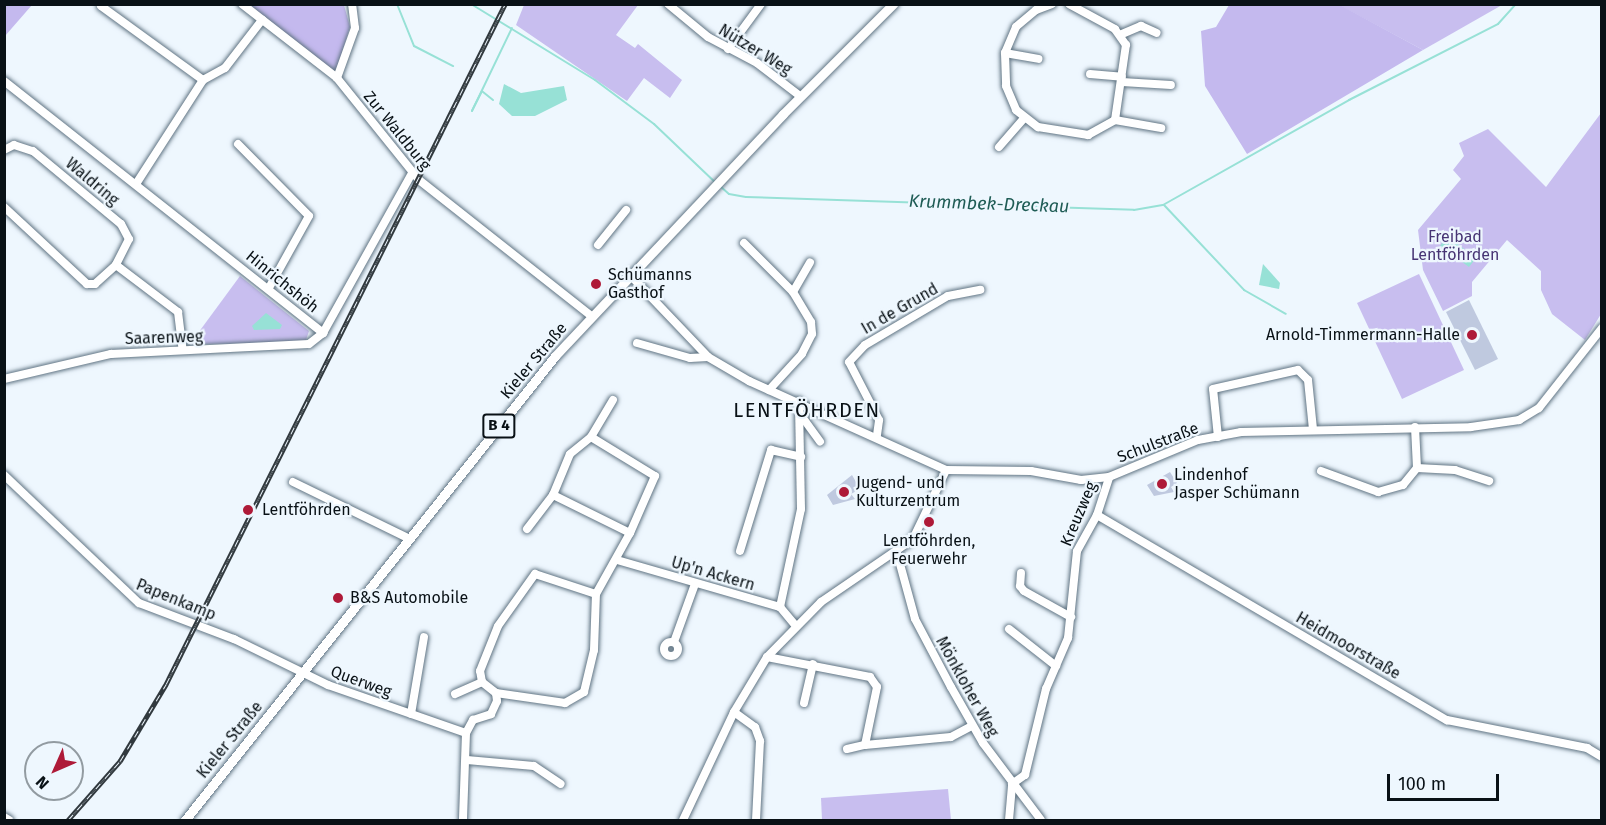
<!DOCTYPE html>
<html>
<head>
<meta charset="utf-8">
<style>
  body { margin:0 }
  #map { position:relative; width:1606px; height:825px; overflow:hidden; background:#eef7fe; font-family:"Fira Sans",sans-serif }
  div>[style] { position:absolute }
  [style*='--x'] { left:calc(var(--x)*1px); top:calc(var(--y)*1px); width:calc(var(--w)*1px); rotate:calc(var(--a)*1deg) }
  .green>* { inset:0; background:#c8beef }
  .forest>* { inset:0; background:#c4b9ee }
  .water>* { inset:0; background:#97e1d6 }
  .stream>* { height:2px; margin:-1px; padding:0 1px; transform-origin:1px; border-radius:1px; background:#97e1d6 }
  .building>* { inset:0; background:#bfc9df }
  .roads { filter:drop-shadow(0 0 2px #607483) drop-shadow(0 0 2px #607483) }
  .minor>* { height:8px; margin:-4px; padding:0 4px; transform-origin:4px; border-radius:4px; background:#fff }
  .minor>.ring { margin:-4px; padding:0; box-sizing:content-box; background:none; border:8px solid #fff; border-radius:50% }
  .major>* { height:9px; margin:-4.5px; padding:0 4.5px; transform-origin:4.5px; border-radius:4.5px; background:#fff }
  .rail>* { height:4.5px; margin-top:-2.25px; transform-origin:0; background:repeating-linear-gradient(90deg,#eef7fe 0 7px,#31393e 0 14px); box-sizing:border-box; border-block:2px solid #31393e }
  .dots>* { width:16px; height:16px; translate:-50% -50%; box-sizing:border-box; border:3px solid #eef7fe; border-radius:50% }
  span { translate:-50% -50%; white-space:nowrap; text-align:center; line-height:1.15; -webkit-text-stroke:4.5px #eef7fe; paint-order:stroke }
  .shield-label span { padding:2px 4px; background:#eef7fe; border:2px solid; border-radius:4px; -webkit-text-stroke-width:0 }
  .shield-label { font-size:15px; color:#091116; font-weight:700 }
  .street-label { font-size:16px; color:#091116 }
  .park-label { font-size:16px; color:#473474 }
  .poi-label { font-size:16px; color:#091116 }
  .left { translate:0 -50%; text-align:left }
  .right { translate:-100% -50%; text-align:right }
  .water-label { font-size:18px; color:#1f5c55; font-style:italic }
  .quarter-label { font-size:20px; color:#091116; letter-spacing:1.5px }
  .frame { position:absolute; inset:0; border:6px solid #091116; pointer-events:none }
  .north { position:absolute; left:24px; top:741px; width:60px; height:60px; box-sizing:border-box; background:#eef7fe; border:2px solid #929ba1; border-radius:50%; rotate:225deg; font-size:16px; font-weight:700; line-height:24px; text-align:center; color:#091116 }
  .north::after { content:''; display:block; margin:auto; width:21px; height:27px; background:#ae1a38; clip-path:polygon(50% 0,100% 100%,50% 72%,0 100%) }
  .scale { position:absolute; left:1387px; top:774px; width:112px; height:27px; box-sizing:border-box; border:3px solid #091116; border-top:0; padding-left:8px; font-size:18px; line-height:21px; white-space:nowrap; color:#091116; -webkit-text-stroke:4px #eef7fe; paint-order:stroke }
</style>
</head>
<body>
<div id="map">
  <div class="green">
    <div style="clip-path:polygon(524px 5px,638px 5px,616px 35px,635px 48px,638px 44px,682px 80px,670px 98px,644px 78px,627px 101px,516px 25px)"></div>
    <div style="clip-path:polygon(1339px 5px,1502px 5px,1423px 50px)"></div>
    <div style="clip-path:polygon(1601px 113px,1601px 314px,1585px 340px,1552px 314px,1541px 290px,1541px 271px,1507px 240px,1472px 282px,1472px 296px,1443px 311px,1423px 270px,1418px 230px,1461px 179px,1453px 170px,1464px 156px,1459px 143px,1488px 129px,1546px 187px)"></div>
    <div style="clip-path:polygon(1419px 274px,1464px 370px,1402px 399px,1357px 303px)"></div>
    <div style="clip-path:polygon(240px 276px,309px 331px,305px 343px,190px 344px)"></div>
    <div style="clip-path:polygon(948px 789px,951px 820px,822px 820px,821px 798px)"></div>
  </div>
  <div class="forest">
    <div style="clip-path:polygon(5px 4px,32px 5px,5px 36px,4px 5px)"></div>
    <div style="clip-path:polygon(248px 5px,344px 5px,350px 27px,336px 72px)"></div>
    <div style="clip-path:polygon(1229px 5px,1340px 5px,1423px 50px,1247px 154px,1205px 86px,1201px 31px,1216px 27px)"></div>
  </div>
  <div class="water">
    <div style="clip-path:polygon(504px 84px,521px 93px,564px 86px,567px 100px,535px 116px,512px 116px,499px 104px)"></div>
    <div style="clip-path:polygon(1447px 236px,1476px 258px,1469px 267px,1440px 246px)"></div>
    <div style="clip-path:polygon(1263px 264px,1280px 283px,1279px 289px,1259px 285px)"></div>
    <div style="clip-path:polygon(266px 313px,282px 325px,280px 329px,254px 330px,252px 326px)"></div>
  </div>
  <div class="stream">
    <div style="--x:397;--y:4;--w:45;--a:68"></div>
    <div style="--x:414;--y:46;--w:44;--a:27.1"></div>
    <div style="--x:471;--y:4;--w:145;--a:31.5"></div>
    <div style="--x:595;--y:80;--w:74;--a:36.7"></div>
    <div style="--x:654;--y:124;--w:84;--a:43.6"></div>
    <div style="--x:493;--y:100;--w:14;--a:-141"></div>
    <div style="--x:482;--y:91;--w:22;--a:117"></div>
    <div style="--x:472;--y:111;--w:92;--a:-64.3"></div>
    <div style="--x:720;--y:186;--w:12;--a:42"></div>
    <div style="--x:729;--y:194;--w:17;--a:10"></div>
    <div style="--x:746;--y:197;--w:388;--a:1.9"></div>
    <div style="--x:1134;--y:210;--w:29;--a:-10"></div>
    <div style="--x:1163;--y:205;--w:214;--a:-29.4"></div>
    <div style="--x:1349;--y:100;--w:167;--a:-27"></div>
    <div style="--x:1498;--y:24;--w:27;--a:-48"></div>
    <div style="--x:1164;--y:205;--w:117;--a:46.7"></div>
    <div style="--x:1244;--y:290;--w:48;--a:29.7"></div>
  </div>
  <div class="building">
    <div style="clip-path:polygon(1469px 300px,1498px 359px,1475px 370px,1446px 312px)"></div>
    <div style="clip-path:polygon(1170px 472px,1177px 483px,1171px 487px,1174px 492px,1154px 496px,1147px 485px)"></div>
    <div style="clip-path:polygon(852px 475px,860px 489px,851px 494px,855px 499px,833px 505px,827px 495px)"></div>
  </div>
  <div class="roads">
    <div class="minor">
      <div style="--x:242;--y:4;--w:120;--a:37.9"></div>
      <div style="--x:337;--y:78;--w:131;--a:51.2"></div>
      <div style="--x:419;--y:180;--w:219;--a:38.3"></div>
      <div style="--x:668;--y:4;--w:52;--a:39.5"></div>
      <div style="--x:708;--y:37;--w:55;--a:28"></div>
      <div style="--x:757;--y:63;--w:54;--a:37.5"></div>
      <div style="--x:1052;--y:4;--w:17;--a:159"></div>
      <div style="--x:1036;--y:10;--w:26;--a:140"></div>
      <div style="--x:1016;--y:27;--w:28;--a:113"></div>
      <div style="--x:1005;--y:53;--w:33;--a:88"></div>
      <div style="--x:1006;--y:86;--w:26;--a:67"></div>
      <div style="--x:1016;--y:110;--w:28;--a:38"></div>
      <div style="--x:1038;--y:127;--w:51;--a:9.1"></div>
      <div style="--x:1088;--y:135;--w:31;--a:-29"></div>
      <div style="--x:1115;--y:120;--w:76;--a:-81.7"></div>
      <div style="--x:1126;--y:45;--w:19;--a:-125"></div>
      <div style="--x:1115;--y:29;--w:52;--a:-151.5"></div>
      <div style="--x:101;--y:6;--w:126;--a:36"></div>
      <div style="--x:1122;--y:34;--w:21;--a:-23"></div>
      <div style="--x:1141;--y:26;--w:17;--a:24"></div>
      <div style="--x:728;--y:49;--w:56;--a:-53.7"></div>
      <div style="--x:1005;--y:53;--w:34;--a:10"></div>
      <div style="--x:1090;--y:74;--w:32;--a:5"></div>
      <div style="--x:337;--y:78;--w:53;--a:-70.2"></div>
      <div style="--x:355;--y:28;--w:24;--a:-97"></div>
      <div style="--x:4;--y:81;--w:407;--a:38.3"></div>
      <div style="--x:1122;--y:82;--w:49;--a:3.5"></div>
      <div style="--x:1115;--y:120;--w:47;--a:9.9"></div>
      <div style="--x:238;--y:144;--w:101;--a:45.4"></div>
      <div style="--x:309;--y:216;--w:82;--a:119.1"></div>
      <div style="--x:999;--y:147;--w:38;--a:-49"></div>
      <div style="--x:4;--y:150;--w:11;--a:-27"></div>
      <div style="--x:14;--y:145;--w:20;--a:18"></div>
      <div style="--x:33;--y:151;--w:114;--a:39.7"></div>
      <div style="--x:121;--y:224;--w:17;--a:62"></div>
      <div style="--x:129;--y:239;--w:29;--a:117"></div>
      <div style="--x:116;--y:265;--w:28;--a:138"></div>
      <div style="--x:95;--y:284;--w:8;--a:180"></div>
      <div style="--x:87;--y:284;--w:113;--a:-137.1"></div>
      <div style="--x:136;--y:184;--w:124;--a:-57.2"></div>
      <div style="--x:203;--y:80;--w:25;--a:-29"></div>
      <div style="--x:225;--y:68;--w:61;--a:-52.4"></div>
      <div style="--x:744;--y:243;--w:69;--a:45"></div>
      <div style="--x:793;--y:292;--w:35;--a:59"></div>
      <div style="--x:811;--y:322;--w:12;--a:85"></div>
      <div style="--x:812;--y:334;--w:22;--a:117"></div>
      <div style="--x:802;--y:354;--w:49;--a:132.5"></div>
      <div style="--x:598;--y:245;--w:45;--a:-51.3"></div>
      <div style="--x:116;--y:265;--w:78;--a:37.2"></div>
      <div style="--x:178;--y:312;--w:38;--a:83"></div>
      <div style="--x:630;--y:275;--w:113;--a:46.4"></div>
      <div style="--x:708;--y:357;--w:48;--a:30.3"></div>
      <div style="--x:749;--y:381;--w:216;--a:24.3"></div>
      <div style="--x:946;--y:470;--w:85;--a:0.7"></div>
      <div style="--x:1031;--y:471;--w:51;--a:10.2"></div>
      <div style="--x:1081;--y:480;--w:28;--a:-6"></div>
      <div style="--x:1109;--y:477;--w:96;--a:-22.6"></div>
      <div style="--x:1198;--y:440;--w:44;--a:-10.5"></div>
      <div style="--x:1241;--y:432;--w:230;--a:-1.2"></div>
      <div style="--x:1471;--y:427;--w:49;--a:-8.3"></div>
      <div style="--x:1519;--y:420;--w:23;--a:-31"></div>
      <div style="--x:1539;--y:408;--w:102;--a:-51.8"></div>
      <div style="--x:793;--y:292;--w:34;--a:-60"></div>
      <div style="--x:637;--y:343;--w:55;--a:15.8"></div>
      <div style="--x:690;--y:358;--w:18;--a:-3"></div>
      <div style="--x:4;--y:379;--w:110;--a:-13.2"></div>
      <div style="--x:111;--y:354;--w:198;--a:-2.9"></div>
      <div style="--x:309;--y:344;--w:18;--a:-38"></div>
      <div style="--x:323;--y:333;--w:183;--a:-60.9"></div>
      <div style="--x:800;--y:414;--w:34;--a:54"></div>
      <div style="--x:877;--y:435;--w:15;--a:-82"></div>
      <div style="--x:879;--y:420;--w:65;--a:-117.3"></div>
      <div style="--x:849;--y:362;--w:23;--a:-47"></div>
      <div style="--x:865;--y:345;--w:96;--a:-30.6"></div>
      <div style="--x:948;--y:296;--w:33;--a:-11"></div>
      <div style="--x:591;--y:437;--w:75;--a:31.4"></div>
      <div style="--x:655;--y:476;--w:62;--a:113.7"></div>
      <div style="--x:1218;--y:437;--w:48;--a:-95.9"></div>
      <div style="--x:1213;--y:389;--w:87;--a:-12.6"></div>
      <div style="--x:1298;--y:370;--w:14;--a:45"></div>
      <div style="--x:1308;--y:380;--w:49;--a:84.2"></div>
      <div style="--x:1417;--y:468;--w:38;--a:3"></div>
      <div style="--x:1455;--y:470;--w:36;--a:18"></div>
      <div style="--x:1321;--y:471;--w:61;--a:20.2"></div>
      <div style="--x:1378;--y:492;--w:26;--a:-16"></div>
      <div style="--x:1403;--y:485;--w:22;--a:-51"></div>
      <div style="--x:1417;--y:468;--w:41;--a:-92.8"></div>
      <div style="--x:4;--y:475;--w:186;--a:43.5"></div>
      <div style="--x:139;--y:603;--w:102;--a:20.8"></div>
      <div style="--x:234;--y:639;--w:105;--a:26.1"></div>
      <div style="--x:328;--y:685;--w:146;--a:19.2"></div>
      <div style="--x:466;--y:733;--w:87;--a:92"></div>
      <div style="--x:293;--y:482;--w:128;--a:26"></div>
      <div style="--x:1097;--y:515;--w:406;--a:30.4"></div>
      <div style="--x:1447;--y:720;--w:143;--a:11.3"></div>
      <div style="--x:1587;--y:748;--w:17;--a:31"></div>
      <div style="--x:527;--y:529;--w:43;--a:-52.6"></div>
      <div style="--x:740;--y:551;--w:106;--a:-72.9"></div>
      <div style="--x:771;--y:450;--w:31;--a:13"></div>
      <div style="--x:897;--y:553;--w:68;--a:74.7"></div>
      <div style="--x:915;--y:619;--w:77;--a:62.1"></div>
      <div style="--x:951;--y:687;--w:64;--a:60.3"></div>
      <div style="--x:983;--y:743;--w:96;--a:53"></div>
      <div style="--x:617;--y:560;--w:170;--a:16.1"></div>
      <div style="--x:780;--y:607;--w:23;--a:50"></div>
      <div style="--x:1021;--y:573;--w:13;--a:94"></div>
      <div style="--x:1020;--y:586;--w:6;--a:51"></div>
      <div style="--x:1024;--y:591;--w:54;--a:29"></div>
      <div style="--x:780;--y:607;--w:100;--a:-77.9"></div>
      <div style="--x:801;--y:509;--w:108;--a:-91.1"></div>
      <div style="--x:1009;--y:629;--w:60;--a:38.2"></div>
      <div class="ring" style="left:664px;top:642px;width:6px;height:6px"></div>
      <div style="--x:674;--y:642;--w:62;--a:-70.1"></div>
      <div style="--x:767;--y:657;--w:105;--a:11"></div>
      <div style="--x:870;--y:677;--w:12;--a:55"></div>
      <div style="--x:877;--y:687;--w:59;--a:101.7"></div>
      <div style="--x:865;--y:745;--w:86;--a:-5.3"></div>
      <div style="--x:951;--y:737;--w:24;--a:-28"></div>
      <div style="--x:496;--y:693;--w:70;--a:8.2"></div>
      <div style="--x:565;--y:703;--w:22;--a:-30"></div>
      <div style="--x:584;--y:692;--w:43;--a:-76.6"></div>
      <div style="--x:594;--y:650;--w:56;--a:-88"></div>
      <div style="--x:596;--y:594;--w:70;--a:-60.9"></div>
      <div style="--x:630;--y:533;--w:86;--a:-153.7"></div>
      <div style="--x:553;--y:495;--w:44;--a:-67.5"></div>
      <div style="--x:570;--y:454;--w:27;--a:-39"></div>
      <div style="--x:591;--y:437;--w:43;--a:-59.3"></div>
      <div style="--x:455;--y:694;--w:30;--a:-24"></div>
      <div style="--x:804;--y:703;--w:40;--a:-77"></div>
      <div style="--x:734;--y:712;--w:26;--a:36"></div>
      <div style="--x:755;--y:727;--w:15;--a:70"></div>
      <div style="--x:760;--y:741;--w:79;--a:92.9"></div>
      <div style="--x:411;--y:714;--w:78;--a:-80.4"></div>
      <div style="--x:466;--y:733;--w:15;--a:-62"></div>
      <div style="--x:473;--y:720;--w:19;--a:-18"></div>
      <div style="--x:491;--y:714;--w:14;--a:-65"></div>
      <div style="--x:497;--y:701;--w:8;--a:-97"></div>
      <div style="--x:496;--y:693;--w:18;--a:-142"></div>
      <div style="--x:482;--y:682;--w:11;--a:-100"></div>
      <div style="--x:480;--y:671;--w:48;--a:-68.2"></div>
      <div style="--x:498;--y:626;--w:64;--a:-54.6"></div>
      <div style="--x:535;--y:574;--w:64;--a:18.2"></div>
      <div style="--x:847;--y:749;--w:18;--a:-13"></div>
      <div style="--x:467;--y:760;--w:67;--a:5.1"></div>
      <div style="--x:534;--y:766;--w:32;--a:34"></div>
      <div style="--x:4;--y:817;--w:6;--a:31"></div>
      <div style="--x:683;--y:820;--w:119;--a:-64.7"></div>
      <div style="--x:734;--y:712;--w:64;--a:-59"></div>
      <div style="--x:767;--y:657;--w:77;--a:-45.5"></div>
      <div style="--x:821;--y:602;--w:112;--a:-34.4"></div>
      <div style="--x:913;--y:539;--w:76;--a:-64.4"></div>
      <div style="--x:1009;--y:820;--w:36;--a:-85"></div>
      <div style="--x:1012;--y:784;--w:16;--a:-35"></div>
      <div style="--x:1025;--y:775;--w:89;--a:-76.3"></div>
      <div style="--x:1046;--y:689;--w:56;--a:-66.7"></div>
      <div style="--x:1068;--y:638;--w:87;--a:-84.1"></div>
      <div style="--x:1077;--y:551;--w:41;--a:-60.9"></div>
      <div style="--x:1097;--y:515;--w:40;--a:-72"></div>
    </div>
    <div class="major">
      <div style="--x:185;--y:820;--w:593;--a:-51.43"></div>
      <div style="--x:555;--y:356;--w:332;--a:-46.7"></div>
      <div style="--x:783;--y:114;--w:156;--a:-45"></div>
    </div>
  </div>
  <div class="rail">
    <div style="--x:68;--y:820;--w:79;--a:-48.6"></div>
    <div style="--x:120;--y:761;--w:90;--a:-59.1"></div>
    <div style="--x:166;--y:684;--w:760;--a:-63.5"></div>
  </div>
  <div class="dots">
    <div style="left:596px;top:284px;background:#ae1a38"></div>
    <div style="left:1472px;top:335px;background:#ae1a38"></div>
    <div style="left:1162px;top:484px;background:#ae1a38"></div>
    <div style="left:844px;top:492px;background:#ae1a38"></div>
    <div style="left:248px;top:510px;background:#ae1a38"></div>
    <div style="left:929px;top:522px;background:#ae1a38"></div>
    <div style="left:338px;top:598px;background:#ae1a38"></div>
  </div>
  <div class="shield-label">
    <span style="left:499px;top:426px">B 4</span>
  </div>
  <div class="street-label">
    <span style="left:755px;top:50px;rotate:31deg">Nützer Weg</span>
    <span style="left:397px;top:131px;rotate:51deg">Zur Waldburg</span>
    <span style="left:92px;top:182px;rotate:40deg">Waldring</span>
    <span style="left:282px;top:282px;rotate:39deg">Hinrichshöh</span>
    <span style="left:900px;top:309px;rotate:-30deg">In de Grund</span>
    <span style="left:164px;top:338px;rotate:-2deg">Saarenweg</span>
    <span style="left:534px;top:361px;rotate:-50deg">Kieler Straße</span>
    <span style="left:1158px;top:443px;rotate:-21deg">Schulstraße</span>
    <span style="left:1079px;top:514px;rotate:-67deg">Kreuzweg</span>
    <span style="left:713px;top:574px;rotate:16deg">Up'n Ackern</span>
    <span style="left:176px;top:600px;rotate:22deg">Papenkamp</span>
    <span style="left:1348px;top:646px;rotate:30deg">Heidmoorstraße</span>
    <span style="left:361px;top:682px;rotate:20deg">Querweg</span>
    <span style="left:967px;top:687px;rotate:61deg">Mönkloher Weg</span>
    <span style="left:230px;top:740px;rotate:-51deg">Kieler Straße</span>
  </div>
  <div class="park-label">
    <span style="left:1455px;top:246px">Freibad<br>Lentföhrden</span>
  </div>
  <div class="poi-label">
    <span class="left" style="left:608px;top:284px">Schümanns<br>Gasthof</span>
    <span class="right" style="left:1460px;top:335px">Arnold-Timmermann-Halle</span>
    <span class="left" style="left:1174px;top:484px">Lindenhof<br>Jasper Schümann</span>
    <span class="left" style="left:856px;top:492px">Jugend- und<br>Kulturzentrum</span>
    <span class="left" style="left:262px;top:510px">Lentföhrden</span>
    <span style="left:929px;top:550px">Lentföhrden,<br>Feuerwehr</span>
    <span class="left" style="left:350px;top:598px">B&amp;S Automobile</span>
  </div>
  <div class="water-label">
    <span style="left:989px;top:204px;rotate:2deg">Krummbek-Dreckau</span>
  </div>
  <div class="quarter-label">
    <span style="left:807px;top:410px">LENTFÖHRDEN</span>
  </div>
  <div class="frame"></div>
  <div class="north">N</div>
  <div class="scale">100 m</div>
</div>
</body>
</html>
